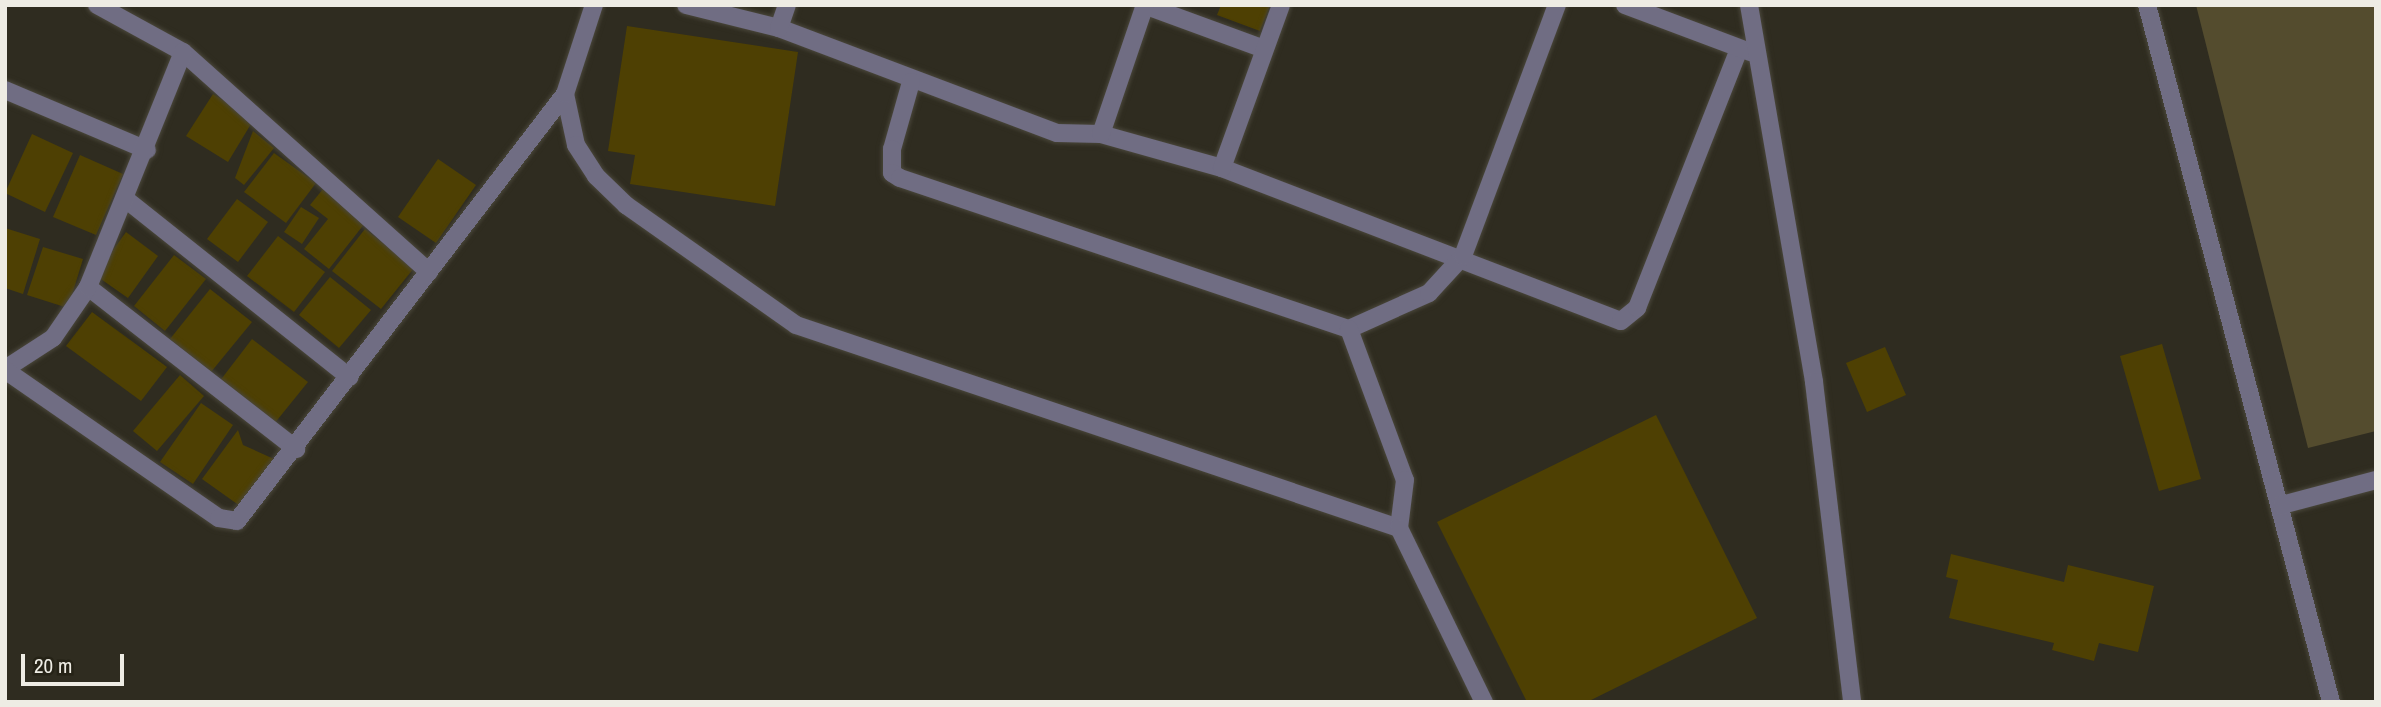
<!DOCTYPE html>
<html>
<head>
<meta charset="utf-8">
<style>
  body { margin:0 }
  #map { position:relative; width:2381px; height:707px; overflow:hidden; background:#2f2c20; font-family:"Archivo Narrow",sans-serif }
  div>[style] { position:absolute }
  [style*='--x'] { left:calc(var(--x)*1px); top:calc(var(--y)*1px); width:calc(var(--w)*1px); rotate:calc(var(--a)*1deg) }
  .green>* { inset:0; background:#544c2e }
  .building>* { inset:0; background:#4e4003 }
  .roads { filter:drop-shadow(0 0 2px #4a473b) drop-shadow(0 0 2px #4a473b) }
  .street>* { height:18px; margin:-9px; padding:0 9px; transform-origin:9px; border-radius:9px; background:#706d83 }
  span { translate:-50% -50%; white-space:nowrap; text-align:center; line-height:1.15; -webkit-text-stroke:6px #252216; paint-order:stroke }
  .frame { position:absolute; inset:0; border:7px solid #eeece4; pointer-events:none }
  .scale { position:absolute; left:21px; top:654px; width:103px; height:32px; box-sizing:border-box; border:4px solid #eeece4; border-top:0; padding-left:9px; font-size:21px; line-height:24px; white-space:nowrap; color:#eeece4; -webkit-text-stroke:5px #252216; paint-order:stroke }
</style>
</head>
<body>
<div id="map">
  <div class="green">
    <div style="clip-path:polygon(2196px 5px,2376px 5px,2376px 431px,2308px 448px)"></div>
  </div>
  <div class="building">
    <div style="clip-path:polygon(1221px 5px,1270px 5px,1260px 31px,1217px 15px)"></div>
    <div style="clip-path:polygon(627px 26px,798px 52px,775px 206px,630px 184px,635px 155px,608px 151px)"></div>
    <div style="clip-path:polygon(213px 94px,254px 119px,228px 162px,186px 136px)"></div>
    <div style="clip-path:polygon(253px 131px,274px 148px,244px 185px,235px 178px)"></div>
    <div style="clip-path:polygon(32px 134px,73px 153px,45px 212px,5px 193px)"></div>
    <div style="clip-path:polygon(274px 153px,316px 183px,286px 223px,244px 192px)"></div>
    <div style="clip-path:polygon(80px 155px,123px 174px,96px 235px,53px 217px)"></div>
    <div style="clip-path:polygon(438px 159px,476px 185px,436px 243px,398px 217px)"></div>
    <div style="clip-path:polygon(323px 189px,365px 223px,329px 269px,304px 249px,328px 219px,310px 205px)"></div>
    <div style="clip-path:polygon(237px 199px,268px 222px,238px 262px,207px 239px)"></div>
    <div style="clip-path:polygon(301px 207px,319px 218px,302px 244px,284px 232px)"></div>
    <div style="clip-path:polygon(5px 228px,40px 239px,23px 294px,5px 288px)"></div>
    <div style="clip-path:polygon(365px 229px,414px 268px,381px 309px,332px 271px)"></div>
    <div style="clip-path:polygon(126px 232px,158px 256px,128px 298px,95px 275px)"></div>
    <div style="clip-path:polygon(278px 236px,325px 272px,294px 312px,247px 276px)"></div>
    <div style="clip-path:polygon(43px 247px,83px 259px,68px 308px,27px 295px)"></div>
    <div style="clip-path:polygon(174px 255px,206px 279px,165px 331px,134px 306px)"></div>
    <div style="clip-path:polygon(330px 277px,371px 310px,339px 348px,299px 315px)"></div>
    <div style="clip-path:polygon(210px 289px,252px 322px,211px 372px,170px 339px)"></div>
    <div style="clip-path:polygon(92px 312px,167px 367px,141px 401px,66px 346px)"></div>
    <div style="clip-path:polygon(252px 339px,308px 382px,274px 424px,219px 382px)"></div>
    <div style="clip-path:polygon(2162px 344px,2201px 479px,2159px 491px,2120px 356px)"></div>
    <div style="clip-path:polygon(1885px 347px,1906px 395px,1867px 412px,1846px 363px)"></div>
    <div style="clip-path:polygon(180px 375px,204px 396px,157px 451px,133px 431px)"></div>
    <div style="clip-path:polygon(201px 403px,233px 425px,193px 484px,160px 462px)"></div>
    <div style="clip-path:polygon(1656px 415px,1757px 618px,1587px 702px,1527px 702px,1437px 522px)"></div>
    <div style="clip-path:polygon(238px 430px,243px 445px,274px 459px,240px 506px,202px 479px)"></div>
    <div style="clip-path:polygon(1951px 554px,2064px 582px,2068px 565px,2154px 586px,2138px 652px,2099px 643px,2094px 661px,2052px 650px,2054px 643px,1949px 618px,1958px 580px,1946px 577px)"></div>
  </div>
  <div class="roads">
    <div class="street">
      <div style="--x:97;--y:5;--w:98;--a:28.7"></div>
      <div style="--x:183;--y:52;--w:330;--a:41.8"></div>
      <div style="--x:686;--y:5;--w:96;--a:13.9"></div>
      <div style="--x:779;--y:28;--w:297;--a:20.7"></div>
      <div style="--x:1057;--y:133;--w:44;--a:1.3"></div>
      <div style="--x:1101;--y:134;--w:126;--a:15.7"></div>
      <div style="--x:1222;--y:168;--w:427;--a:21"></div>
      <div style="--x:1621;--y:321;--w:21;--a:-39"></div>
      <div style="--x:1637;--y:308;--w:278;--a:-68.5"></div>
      <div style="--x:1144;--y:5;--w:128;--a:20.1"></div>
      <div style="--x:1625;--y:5;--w:134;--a:20.6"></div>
      <div style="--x:1749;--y:5;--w:383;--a:80.2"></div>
      <div style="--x:1814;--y:382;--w:322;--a:83.2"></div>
      <div style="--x:2147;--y:5;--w:721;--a:75.21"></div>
      <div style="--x:779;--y:28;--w:24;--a:-71"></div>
      <div style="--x:911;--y:82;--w:70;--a:105.8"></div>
      <div style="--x:892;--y:149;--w:24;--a:90"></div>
      <div style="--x:892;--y:173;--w:9;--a:32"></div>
      <div style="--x:900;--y:178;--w:474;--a:18.6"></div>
      <div style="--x:1349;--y:329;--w:88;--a:-24.2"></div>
      <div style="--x:1429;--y:293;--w:50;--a:-47.4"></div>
      <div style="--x:1463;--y:256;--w:268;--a:-69.5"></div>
      <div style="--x:5;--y:90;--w:154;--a:22.9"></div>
      <div style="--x:565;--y:94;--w:52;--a:77.8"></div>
      <div style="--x:576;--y:145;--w:37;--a:57"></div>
      <div style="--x:596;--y:176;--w:42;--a:44"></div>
      <div style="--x:626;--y:205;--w:208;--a:35.2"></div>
      <div style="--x:796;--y:325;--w:636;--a:18.61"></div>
      <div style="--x:1101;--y:134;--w:136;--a:-71.2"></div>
      <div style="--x:1222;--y:168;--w:173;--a:-70.1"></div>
      <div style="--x:128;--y:201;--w:283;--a:38.5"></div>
      <div style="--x:88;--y:287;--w:264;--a:37.9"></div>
      <div style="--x:1349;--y:329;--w:161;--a:69.7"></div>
      <div style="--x:1405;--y:480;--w:48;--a:97.1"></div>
      <div style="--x:1399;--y:528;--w:194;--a:64"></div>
      <div style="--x:5;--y:369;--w:57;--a:-32.9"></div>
      <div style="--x:53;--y:338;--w:62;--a:-55.5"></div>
      <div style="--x:88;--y:287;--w:253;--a:-68"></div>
      <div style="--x:5;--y:370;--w:260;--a:34.7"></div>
      <div style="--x:219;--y:518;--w:18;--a:9"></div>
      <div style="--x:237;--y:521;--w:538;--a:-52.47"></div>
      <div style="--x:565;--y:94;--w:94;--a:-72"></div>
      <div style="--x:2282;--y:505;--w:97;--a:-14.9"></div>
    </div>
  </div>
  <div class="frame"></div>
  <div class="scale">20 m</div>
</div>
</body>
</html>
